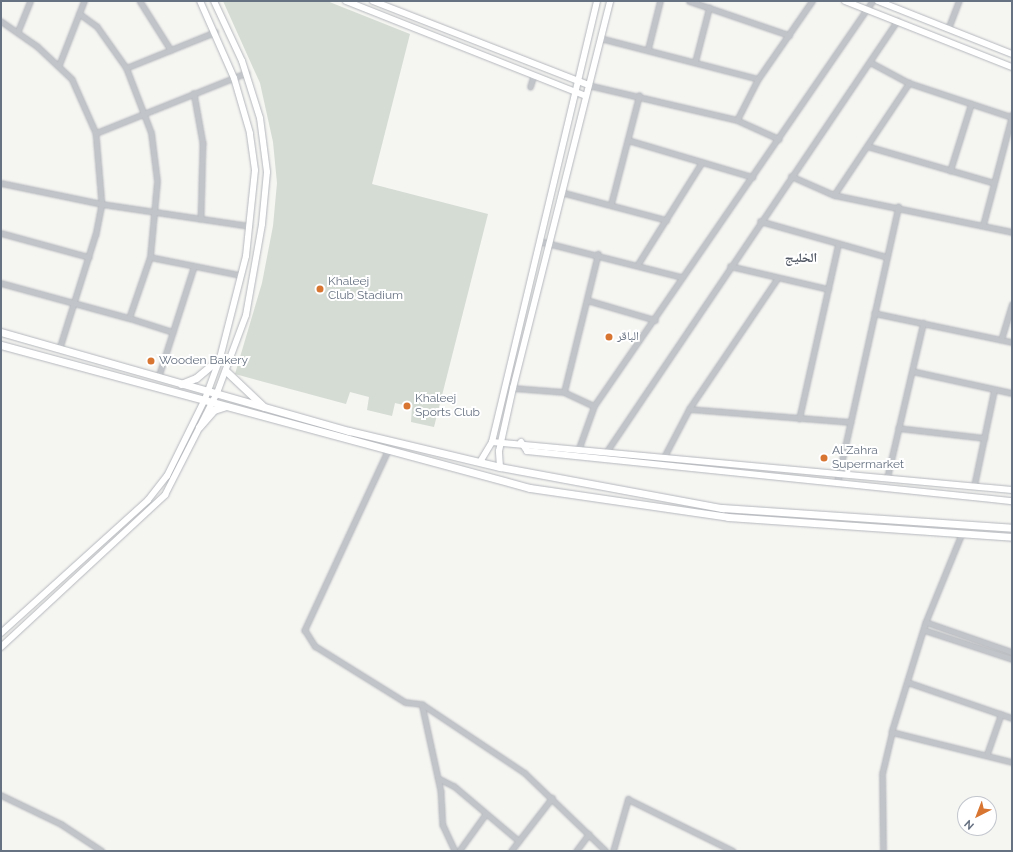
<!DOCTYPE html>
<html>
<head>
<meta charset="utf-8">
<style>
  body { margin:0 }
  #map { position:relative; width:1013px; height:852px; overflow:hidden; background:#f5f5f2; font-family:Raleway,"Noto Naskh Arabic",sans-serif }
  div>[style] { position:absolute }
  [style*='--x'] { left:calc(var(--x)*1px); top:calc(var(--y)*1px); width:calc(var(--w)*1px); rotate:calc(var(--a)*1deg) }
  .green>* { inset:0; background:#d5dcd4 }
  .roads { filter:drop-shadow(0 0 1px #b4b7bc) drop-shadow(0 0 1px #b4b7bc) }
  .street>* { height:4.5px; margin:-2.25px; padding:0 2.25px; transform-origin:2.25px; border-radius:2.25px; background:#c1c4c8 }
  .secondary>* { height:6px; margin:-3px; padding:0 3px; transform-origin:3px; border-radius:3px; background:#fff }
  .primary>* { height:7px; margin:-3.5px; padding:0 3.5px; transform-origin:3.5px; border-radius:3.5px; background:#fff }
  .dots>* { width:11px; height:11px; translate:-50% -50%; box-sizing:border-box; border:2px solid #fff; border-radius:50% }
  span { translate:-50% -50%; white-space:nowrap; text-align:center; line-height:1.15; -webkit-text-stroke:4px #fff; paint-order:stroke }
  .poi-label { font-size:12px; color:#667181 }
  .left { translate:0 -50%; text-align:left }
  .neighbourhood-label { font-size:13px; color:#545b67; font-weight:700 }
  .frame { position:absolute; inset:0; border:2px solid #667181; pointer-events:none }
  .north { position:absolute; left:957px; top:796px; width:40px; height:40px; box-sizing:border-box; background:#fff; border:1px solid #c2c6cd; border-radius:50%; rotate:222deg; font-size:11px; font-weight:700; line-height:16px; text-align:center; color:#667181 }
  .north::after { content:''; display:block; margin:auto; width:14px; height:18px; background:#d77531; clip-path:polygon(50% 0,100% 100%,50% 72%,0 100%) }
</style>
</head>
<body>
<div id="map">
  <div class="green">
    <div style="clip-path:polygon(223px 1px,327px 1px,410px 34px,372px 184px,488px 214px,434px 427px,411px 422px,412px 407px,395px 403px,392px 416px,367px 410px,369px 397px,350px 392px,346px 404px,235px 374px,262px 283px,273px 226px,277px 183px,273px 142px,260px 83px)"></div>
  </div>
  <div class="roads">
    <div class="street">
      <div style="--x:140;--y:1;--w:58;--a:57.7"></div>
      <div style="--x:689;--y:1;--w:106;--a:18.8"></div>
      <div style="--x:1;--y:21;--w:44;--a:34.8"></div>
      <div style="--x:37;--y:46;--w:48;--a:43.3"></div>
      <div style="--x:72;--y:79;--w:59;--a:66"></div>
      <div style="--x:96;--y:133;--w:71;--a:85.2"></div>
      <div style="--x:102;--y:204;--w:31;--a:101"></div>
      <div style="--x:96;--y:234;--w:120;--a:107.5"></div>
      <div style="--x:948;--y:29;--w:30;--a:-69"></div>
      <div style="--x:18;--y:31;--w:32;--a:-68"></div>
      <div style="--x:600;--y:38;--w:163;--a:14.5"></div>
      <div style="--x:648;--y:49;--w:49;--a:-76"></div>
      <div style="--x:695;--y:62;--w:56;--a:-75.5"></div>
      <div style="--x:870;--y:62;--w:44;--a:28.3"></div>
      <div style="--x:909;--y:83;--w:108;--a:18.4"></div>
      <div style="--x:59;--y:65;--w:69;--a:-68.7"></div>
      <div style="--x:126;--y:68;--w:96;--a:-22"></div>
      <div style="--x:588;--y:85;--w:153;--a:13.2"></div>
      <div style="--x:737;--y:120;--w:46;--a:24.3"></div>
      <div style="--x:530;--y:87;--w:10;--a:-73"></div>
      <div style="--x:194;--y:93;--w:51;--a:79.8"></div>
      <div style="--x:203;--y:143;--w:76;--a:91.5"></div>
      <div style="--x:737;--y:120;--w:46;--a:-62.9"></div>
      <div style="--x:758;--y:79;--w:95;--a:-55.3"></div>
      <div style="--x:96;--y:133;--w:162;--a:-21.8"></div>
      <div style="--x:628;--y:140;--w:130;--a:16.5"></div>
      <div style="--x:867;--y:146;--w:132;--a:16.2"></div>
      <div style="--x:950;--y:171;--w:70;--a:-72.6"></div>
      <div style="--x:791;--y:176;--w:47;--a:23.8"></div>
      <div style="--x:834;--y:195;--w:182;--a:11.7"></div>
      <div style="--x:1;--y:183;--w:103;--a:11.7"></div>
      <div style="--x:102;--y:204;--w:149;--a:8.5"></div>
      <div style="--x:561;--y:192;--w:109;--a:14.9"></div>
      <div style="--x:834;--y:195;--w:135;--a:-56.2"></div>
      <div style="--x:611;--y:204;--w:112;--a:-75.5"></div>
      <div style="--x:760;--y:221;--w:132;--a:15.8"></div>
      <div style="--x:983;--y:225;--w:114;--a:-75.2"></div>
      <div style="--x:1;--y:233;--w:91;--a:15.3"></div>
      <div style="--x:539;--y:241;--w:146;--a:14.2"></div>
      <div style="--x:150;--y:257;--w:92;--a:11.3"></div>
      <div style="--x:638;--y:264;--w:120;--a:-57.9"></div>
      <div style="--x:730;--y:266;--w:101;--a:13.2"></div>
      <div style="--x:1;--y:283;--w:133;--a:15.3"></div>
      <div style="--x:129;--y:318;--w:65;--a:-71"></div>
      <div style="--x:150;--y:257;--w:76;--a:-84.7"></div>
      <div style="--x:157;--y:181;--w:48;--a:-97.1"></div>
      <div style="--x:151;--y:133;--w:70;--a:-111"></div>
      <div style="--x:126;--y:68;--w:50;--a:-125.3"></div>
      <div style="--x:97;--y:27;--w:22;--a:-144"></div>
      <div style="--x:587;--y:300;--w:71;--a:16.4"></div>
      <div style="--x:874;--y:313;--w:141;--a:11.9"></div>
      <div style="--x:129;--y:318;--w:46;--a:17.7"></div>
      <div style="--x:1001;--y:340;--w:37;--a:-73"></div>
      <div style="--x:912;--y:371;--w:102;--a:12.4"></div>
      <div style="--x:159;--y:375;--w:114;--a:-72.2"></div>
      <div style="--x:513;--y:388;--w:51;--a:4.5"></div>
      <div style="--x:564;--y:392;--w:33;--a:25"></div>
      <div style="--x:564;--y:392;--w:142;--a:-76.2"></div>
      <div style="--x:689;--y:409;--w:162;--a:4.6"></div>
      <div style="--x:799;--y:419;--w:178;--a:-77.4"></div>
      <div style="--x:898;--y:428;--w:87;--a:6.6"></div>
      <div style="--x:579;--y:448;--w:45;--a:-70.3"></div>
      <div style="--x:594;--y:406;--w:491;--a:-55.5"></div>
      <div style="--x:389;--y:449;--w:200;--a:114.9"></div>
      <div style="--x:305;--y:630;--w:19;--a:58"></div>
      <div style="--x:315;--y:646;--w:106;--a:31.9"></div>
      <div style="--x:405;--y:702;--w:17;--a:7"></div>
      <div style="--x:422;--y:704;--w:124;--a:33.8"></div>
      <div style="--x:525;--y:773;--w:112;--a:43.9"></div>
      <div style="--x:607;--y:451;--w:519;--a:-56"></div>
      <div style="--x:665;--y:455;--w:52;--a:-62.4"></div>
      <div style="--x:689;--y:409;--w:157;--a:-55.9"></div>
      <div style="--x:887;--y:478;--w:159;--a:-76.9"></div>
      <div style="--x:837;--y:483;--w:283;--a:-77.5"></div>
      <div style="--x:974;--y:486;--w:98;--a:-78.2"></div>
      <div style="--x:962;--y:534;--w:95;--a:112.2"></div>
      <div style="--x:926;--y:622;--w:115;--a:107.2"></div>
      <div style="--x:892;--y:732;--w:124;--a:14"></div>
      <div style="--x:926;--y:622;--w:91;--a:19.2"></div>
      <div style="--x:924;--y:630;--w:93;--a:18.2"></div>
      <div style="--x:907;--y:682;--w:111;--a:18.9"></div>
      <div style="--x:422;--y:704;--w:89;--a:77.7"></div>
      <div style="--x:441;--y:791;--w:34;--a:87"></div>
      <div style="--x:443;--y:825;--w:29;--a:65"></div>
      <div style="--x:987;--y:754;--w:42;--a:-70.7"></div>
      <div style="--x:438;--y:778;--w:18;--a:27"></div>
      <div style="--x:454;--y:786;--w:85;--a:40.2"></div>
      <div style="--x:1;--y:795;--w:67;--a:25.8"></div>
      <div style="--x:61;--y:824;--w:49;--a:33.4"></div>
      <div style="--x:459;--y:851;--w:44;--a:-54.2"></div>
      <div style="--x:511;--y:851;--w:67;--a:-52.3"></div>
      <div style="--x:576;--y:851;--w:21;--a:-53"></div>
      <div style="--x:613;--y:851;--w:54;--a:-73.9"></div>
      <div style="--x:628;--y:799;--w:117;--a:26.3"></div>
      <div style="--x:883;--y:851;--w:77;--a:-90.7"></div>
      <div style="--x:882;--y:774;--w:43;--a:-76.6"></div>
    </div>
    <div class="secondary">
      <div style="--x:346;--y:1;--w:258;--a:21.6"></div>
      <div style="--x:373;--y:1;--w:231;--a:21.3"></div>
      <div style="--x:845;--y:1;--w:180;--a:21.6"></div>
      <div style="--x:878;--y:1;--w:144;--a:21.6"></div>
      <div style="--x:492;--y:442;--w:522;--a:5.27"></div>
      <div style="--x:521;--y:442;--w:11;--a:56"></div>
      <div style="--x:527;--y:451;--w:488;--a:5.9"></div>
      <div style="--x:480;--y:462;--w:23;--a:-59"></div>
      <div style="--x:492;--y:442;--w:453;--a:-76.6"></div>
      <div style="--x:500;--y:467;--w:16;--a:-94"></div>
      <div style="--x:499;--y:451;--w:65;--a:-77.5"></div>
      <div style="--x:513;--y:388;--w:399;--a:-75.9"></div>
      <div style="--x:1;--y:633;--w:198;--a:-42.1"></div>
      <div style="--x:148;--y:500;--w:31;--a:-52"></div>
      <div style="--x:167;--y:476;--w:86;--a:-63.7"></div>
      <div style="--x:205;--y:399;--w:44;--a:-69.9"></div>
      <div style="--x:220;--y:358;--w:105;--a:-75.7"></div>
      <div style="--x:246;--y:256;--w:86;--a:-84"></div>
      <div style="--x:255;--y:170;--w:37;--a:-98"></div>
      <div style="--x:250;--y:133;--w:57;--a:-106.2"></div>
      <div style="--x:234;--y:78;--w:84;--a:-113.8"></div>
      <div style="--x:1;--y:647;--w:224;--a:-42.8"></div>
      <div style="--x:165;--y:495;--w:114;--a:-63"></div>
      <div style="--x:217;--y:393;--w:83;--a:-69.6"></div>
      <div style="--x:246;--y:315;--w:92;--a:-80"></div>
      <div style="--x:262;--y:224;--w:52;--a:-84.5"></div>
      <div style="--x:267;--y:172;--w:54;--a:-97.4"></div>
      <div style="--x:260;--y:118;--w:60;--a:-107.5"></div>
      <div style="--x:242;--y:61;--w:66;--a:-115"></div>
    </div>
    <div class="primary">
      <div style="--x:1;--y:332;--w:362;--a:15.9"></div>
      <div style="--x:349;--y:431;--w:155;--a:13.4"></div>
      <div style="--x:500;--y:467;--w:226;--a:10.5"></div>
      <div style="--x:722;--y:508;--w:291;--a:3.9"></div>
      <div style="--x:1;--y:345;--w:548;--a:15.13"></div>
      <div style="--x:530;--y:488;--w:200;--a:8.3"></div>
      <div style="--x:728;--y:517;--w:285;--a:4"></div>
      <div style="--x:226;--y:371;--w:52;--a:43.5"></div>
      <div style="--x:181;--y:384;--w:16;--a:-22"></div>
      <div style="--x:196;--y:378;--w:31;--a:-40"></div>
      <div style="--x:199;--y:427;--w:23;--a:-49"></div>
      <div style="--x:214;--y:410;--w:13;--a:-18"></div>
    </div>
  </div>
  <div class="dots">
    <div style="left:320px;top:289px;background:#d77531"></div>
    <div style="left:609px;top:337px;background:#d77531"></div>
    <div style="left:151px;top:361px;background:#d77531"></div>
    <div style="left:407px;top:406px;background:#d77531"></div>
    <div style="left:824px;top:458px;background:#d77531"></div>
  </div>
  <div class="poi-label">
    <span class="left" style="left:328px;top:289px">Khaleej<br>Club Stadium</span>
    <span class="left" style="left:617px;top:337px">الباقر</span>
    <span class="left" style="left:159px;top:361px">Wooden Bakery</span>
    <span class="left" style="left:415px;top:406px">Khaleej<br>Sports Club</span>
    <span class="left" style="left:832px;top:458px">Al Zahra<br>Supermarket</span>
  </div>
  <div class="neighbourhood-label">
    <span style="left:801px;top:258px">الخليج</span>
  </div>
  <div class="frame"></div>
  <div class="north">N</div>
</div>
</body>
</html>
